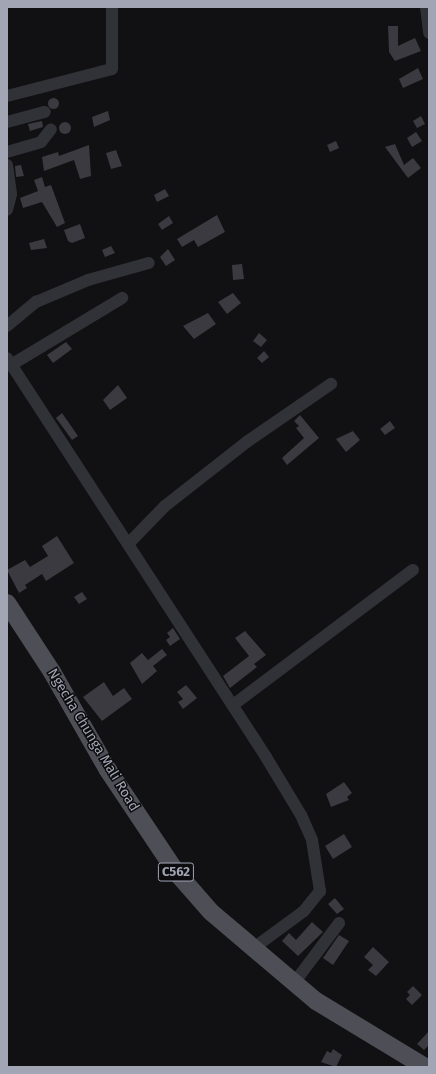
<!DOCTYPE html>
<html>
<head>
<meta charset="utf-8">
<style>
  body { margin:0 }
  #map { position:relative; width:436px; height:1074px; overflow:hidden; background:#111012; font-family:"Fira Sans",sans-serif }
  div>[style] { position:absolute }
  [style*='--x'] { left:calc(var(--x)*1px); top:calc(var(--y)*1px); width:calc(var(--w)*1px); rotate:calc(var(--a)*1deg) }
  .building>* { inset:0; background:#3a3a40 }
  .round { border-radius:50% }
  .minor>* { height:12px; margin:-6px; padding:0 6px; transform-origin:6px; border-radius:6px; background:#313237 }
  .primary>* { height:18px; margin:-9px; padding:0 9px; transform-origin:9px; border-radius:9px; background:#4d4e56 }
  span { translate:-50% -50%; white-space:nowrap; text-align:center; line-height:1.15; -webkit-text-stroke:3px #0c0b0d; paint-order:stroke }
  .shield-label span { padding:1px 3px; background:#0c0b0d; border:1px solid; border-radius:3px; -webkit-text-stroke-width:0 }
  .shield-label { font-size:13px; color:#a1a5b4; font-weight:700 }
  .street-label { font-size:14px; color:#a1a5b4 }
  .frame { position:absolute; inset:0; border:8px solid #a1a5b4; pointer-events:none }
</style>
</head>
<body>
<div id="map">
  <div class="building">
    <div style="clip-path:polygon(388px 26px,398px 26px,398px 46px,415px 38px,421px 51px,395px 61px,389px 52px)"></div>
    <div style="clip-path:polygon(418px 68px,423px 79px,403px 88px,399px 79px)"></div>
    <div class="round" style="left:47.5px;top:97.5px;width:11px;height:11px"></div>
    <div style="clip-path:polygon(108px 111px,110px 120px,94px 127px,92px 117px)"></div>
    <div style="clip-path:polygon(421px 116px,425px 124px,417px 128px,413px 121px)"></div>
    <div style="clip-path:polygon(42px 121px,43px 127px,30px 131px,28px 124px)"></div>
    <div class="round" style="left:59px;top:122px;width:12px;height:12px"></div>
    <div style="clip-path:polygon(416px 132px,422px 141px,412px 147px,407px 138px)"></div>
    <div style="clip-path:polygon(336px 141px,339px 148px,330px 152px,327px 145px)"></div>
    <div style="clip-path:polygon(395px 144px,404px 165px,413px 158px,421px 168px,408px 178px,385px 147px)"></div>
    <div style="clip-path:polygon(89px 145px,91px 176px,80px 179px,74px 160px,44px 171px,42px 157px,58px 152px,59px 156px)"></div>
    <div style="clip-path:polygon(116px 150px,122px 166px,111px 169px,106px 153px)"></div>
    <div style="clip-path:polygon(21px 165px,24px 176px,16px 177px,15px 166px)"></div>
    <div style="clip-path:polygon(42px 177px,45px 187px,51px 185px,65px 223px,57px 227px,42px 202px,23px 208px,20px 198px,38px 191px,34px 180px)"></div>
    <div style="clip-path:polygon(165px 189px,169px 196px,157px 202px,154px 195px)"></div>
    <div style="clip-path:polygon(217px 215px,225px 232px,198px 247px,194px 240px,182px 247px,177px 239px)"></div>
    <div style="clip-path:polygon(169px 216px,173px 223px,162px 230px,158px 224px)"></div>
    <div style="clip-path:polygon(80px 224px,85px 238px,72px 243px,68px 241px,64px 230px)"></div>
    <div style="clip-path:polygon(44px 239px,47px 248px,31px 250px,29px 243px)"></div>
    <div style="clip-path:polygon(111px 246px,115px 253px,105px 257px,102px 250px)"></div>
    <div style="clip-path:polygon(168px 249px,175px 260px,166px 266px,160px 257px)"></div>
    <div style="clip-path:polygon(242px 264px,244px 279px,233px 280px,232px 265px)"></div>
    <div style="clip-path:polygon(233px 293px,241px 303px,227px 314px,218px 302px)"></div>
    <div style="clip-path:polygon(208px 313px,216px 324px,194px 339px,183px 326px)"></div>
    <div style="clip-path:polygon(259px 333px,267px 340px,261px 347px,253px 341px)"></div>
    <div style="clip-path:polygon(66px 342px,72px 349px,53px 363px,47px 355px)"></div>
    <div style="clip-path:polygon(264px 351px,269px 357px,262px 363px,257px 358px)"></div>
    <div style="clip-path:polygon(118px 385px,127px 398px,110px 410px,103px 400px)"></div>
    <div style="clip-path:polygon(62px 413px,78px 436px,72px 440px,56px 418px)"></div>
    <div style="clip-path:polygon(300px 415px,319px 438px,287px 465px,282px 458px,304px 438px,296px 428px,299px 426px,294px 421px)"></div>
    <div style="clip-path:polygon(390px 421px,395px 428px,385px 435px,380px 429px)"></div>
    <div style="clip-path:polygon(353px 431px,360px 440px,346px 452px,336px 439px)"></div>
    <div style="clip-path:polygon(57px 536px,74px 563px,46px 581px,42px 574px,25px 585px,27px 588px,19px 593px,7px 570px,25px 560px,30px 567px,48px 556px,42px 546px)"></div>
    <div style="clip-path:polygon(82px 592px,87px 599px,79px 604px,74px 597px)"></div>
    <div style="clip-path:polygon(173px 628px,180px 639px,170px 646px,166px 640px,170px 637px,167px 633px)"></div>
    <div style="clip-path:polygon(245px 631px,266px 655px,254px 664px,257px 667px,230px 688px,223px 676px,249px 656px,235px 638px)"></div>
    <div style="clip-path:polygon(162px 649px,167px 655px,153px 666px,157px 671px,142px 684px,130px 663px,142px 653px,148px 660px)"></div>
    <div style="clip-path:polygon(104px 682px,113px 696px,124px 688px,132px 699px,102px 721px,83px 697px)"></div>
    <div style="clip-path:polygon(186px 685px,197px 698px,183px 709px,178px 702px,183px 699px,177px 692px)"></div>
    <div style="clip-path:polygon(344px 782px,352px 793px,347px 797px,349px 800px,331px 807px,326px 794px)"></div>
    <div style="clip-path:polygon(344px 834px,352px 847px,333px 859px,325px 846px)"></div>
    <div style="clip-path:polygon(335px 898px,344px 909px,337px 914px,328px 904px)"></div>
    <div style="clip-path:polygon(312px 922px,323px 932px,298px 956px,282px 941px,289px 933px,296px 940px)"></div>
    <div style="clip-path:polygon(339px 935px,349px 941px,333px 965px,323px 958px)"></div>
    <div style="clip-path:polygon(373px 947px,389px 962px,376px 976px,368px 970px,373px 965px,364px 957px)"></div>
    <div style="clip-path:polygon(413px 986px,422px 995px,412px 1005px,406px 999px,410px 995px,407px 992px)"></div>
    <div style="clip-path:polygon(429px 1031px,429px 1045px,424px 1050px,417px 1044px)"></div>
    <div style="clip-path:polygon(333px 1049px,342px 1055px,336px 1067px,321px 1062px,327px 1051px,331px 1053px)"></div>
  </div>
  <div class="minor">
    <div style="--x:426;--y:7;--w:26;--a:83"></div>
    <div style="--x:7;--y:96;--w:108;--a:-14.4"></div>
    <div style="--x:112;--y:69;--w:62;--a:-90"></div>
    <div style="--x:7;--y:122;--w:39;--a:-15"></div>
    <div style="--x:7;--y:152;--w:35;--a:-16"></div>
    <div style="--x:41;--y:142;--w:16;--a:-52"></div>
    <div style="--x:7;--y:165;--w:29;--a:82"></div>
    <div style="--x:11;--y:194;--w:16;--a:104"></div>
    <div style="--x:7;--y:326;--w:38;--a:-40"></div>
    <div style="--x:36;--y:302;--w:56;--a:-22.9"></div>
    <div style="--x:88;--y:280;--w:63;--a:-15.6"></div>
    <div style="--x:7;--y:358;--w:476;--a:57"></div>
    <div style="--x:266;--y:757;--w:68;--a:58.9"></div>
    <div style="--x:301;--y:815;--w:27;--a:66"></div>
    <div style="--x:312;--y:840;--w:52;--a:81.1"></div>
    <div style="--x:320;--y:891;--w:26;--a:129"></div>
    <div style="--x:304;--y:911;--w:64;--a:143.8"></div>
    <div style="--x:11;--y:365;--w:130;--a:-31.1"></div>
    <div style="--x:128;--y:544;--w:53;--a:-45.8"></div>
    <div style="--x:165;--y:506;--w:105;--a:-38.1"></div>
    <div style="--x:248;--y:441;--w:101;--a:-34.5"></div>
    <div style="--x:233;--y:705;--w:225;--a:-36.9"></div>
    <div style="--x:294;--y:983;--w:75;--a:-53.1"></div>
  </div>
  <div class="primary">
    <div style="--x:7;--y:603;--w:82;--a:56.9"></div>
    <div style="--x:52;--y:672;--w:113;--a:60.3"></div>
    <div style="--x:108;--y:770;--w:123;--a:56.3"></div>
    <div style="--x:176;--y:872;--w:53;--a:48.8"></div>
    <div style="--x:211;--y:912;--w:138;--a:40.3"></div>
    <div style="--x:316;--y:1001;--w:127;--a:31.2"></div>
  </div>
  <div class="shield-label">
    <span style="left:176px;top:872px">C562</span>
  </div>
  <div class="street-label">
    <span style="left:93px;top:740px;rotate:59deg">Ngecha Chunga Mali Road</span>
  </div>
  <div class="frame"></div>
</div>
</body>
</html>
